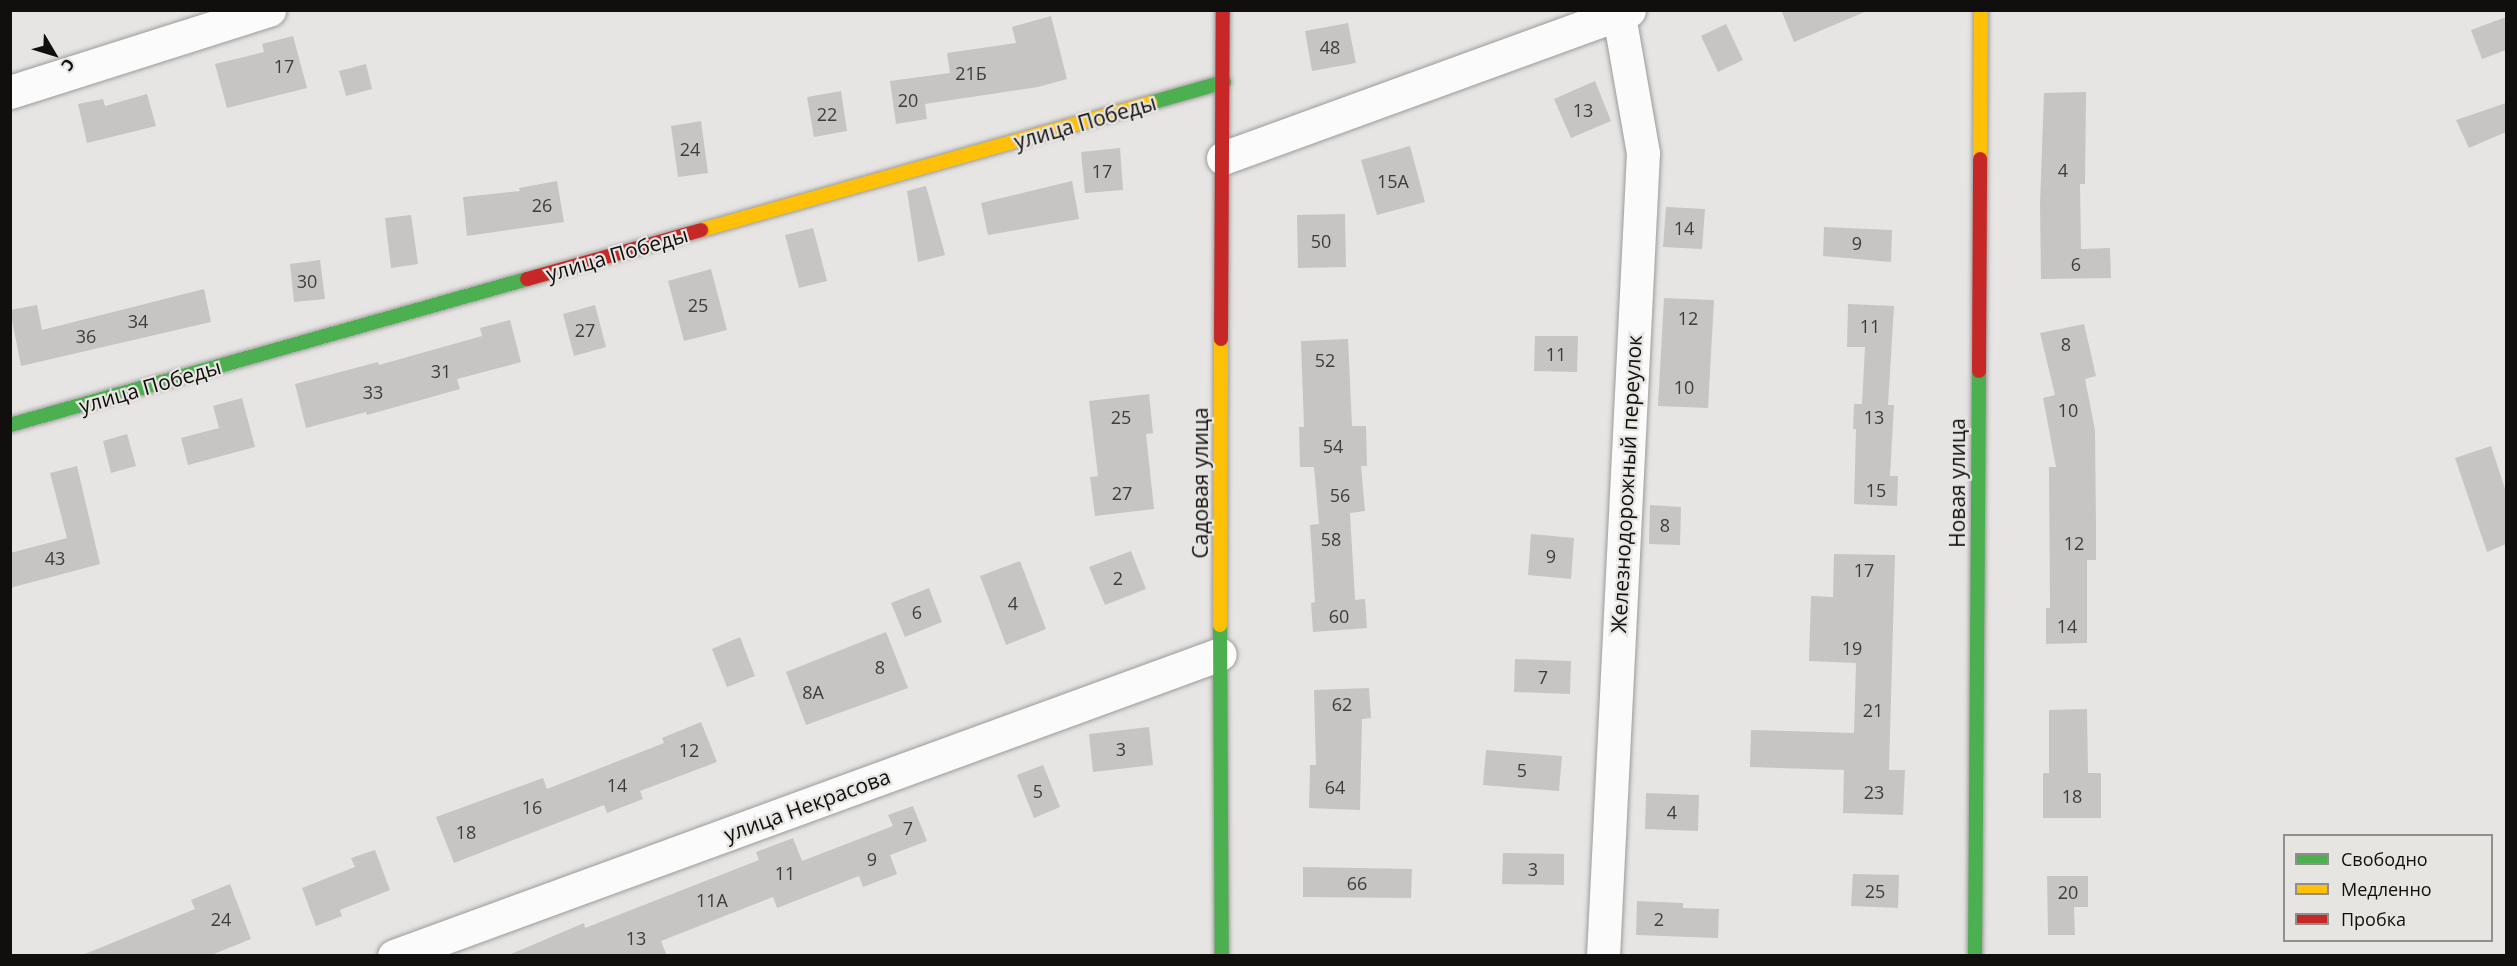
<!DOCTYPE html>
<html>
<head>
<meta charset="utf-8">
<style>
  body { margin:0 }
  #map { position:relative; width:2517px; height:966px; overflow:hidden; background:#e6e5e3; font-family:"Open Sans",sans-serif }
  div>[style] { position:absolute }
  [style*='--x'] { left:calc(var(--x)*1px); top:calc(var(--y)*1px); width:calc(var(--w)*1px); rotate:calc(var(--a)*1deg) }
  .building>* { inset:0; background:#c6c5c4 }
  .roads { filter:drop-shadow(0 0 2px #9c9b9a) drop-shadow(0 0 2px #9c9b9a) }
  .street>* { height:33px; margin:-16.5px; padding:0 16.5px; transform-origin:16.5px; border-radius:16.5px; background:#fbfbfb }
  .fast>* { height:14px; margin:-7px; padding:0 7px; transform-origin:7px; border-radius:7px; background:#4caf50 }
  .slow>* { height:14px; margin:-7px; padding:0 7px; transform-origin:7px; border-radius:7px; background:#ffc107 }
  .jam>* { height:14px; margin:-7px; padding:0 7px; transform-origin:7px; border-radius:7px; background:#c62828 }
  span { translate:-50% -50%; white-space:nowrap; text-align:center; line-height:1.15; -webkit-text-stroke:4.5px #e7e5e2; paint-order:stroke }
  .number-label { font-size:18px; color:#3e3c3c }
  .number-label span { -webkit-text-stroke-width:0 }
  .street-label { font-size:21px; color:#100f0e }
  .frame { position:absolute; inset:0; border:12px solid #100f0e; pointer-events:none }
  .legend { position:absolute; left:2283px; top:834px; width:210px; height:108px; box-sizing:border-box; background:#e7e5e2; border:2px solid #918f8d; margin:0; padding:8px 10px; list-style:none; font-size:18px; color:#100f0e }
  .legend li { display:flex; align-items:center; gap:12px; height:30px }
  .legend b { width:30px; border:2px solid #918f8d }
  .north { position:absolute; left:24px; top:24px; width:60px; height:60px; -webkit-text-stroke:4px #e7e5e2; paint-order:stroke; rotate:128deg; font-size:16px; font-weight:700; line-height:24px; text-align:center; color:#100f0e }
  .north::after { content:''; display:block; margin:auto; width:21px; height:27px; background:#100f0e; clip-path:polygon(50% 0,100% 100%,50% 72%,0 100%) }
</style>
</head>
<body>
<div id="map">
  <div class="building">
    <div style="clip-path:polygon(1781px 10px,1867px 10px,1867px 11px,1794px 42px)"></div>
    <div style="clip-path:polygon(1051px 16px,1067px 79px,1038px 87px,925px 104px,927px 119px,896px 124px,890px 81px,950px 73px,947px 53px,1016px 43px,1012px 27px)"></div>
    <div style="clip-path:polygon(2506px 17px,2506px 50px,2482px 59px,2471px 30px)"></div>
    <div style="clip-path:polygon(1348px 23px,1356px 63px,1312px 71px,1305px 31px)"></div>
    <div style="clip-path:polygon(1726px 24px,1743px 60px,1718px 72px,1701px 36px)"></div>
    <div style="clip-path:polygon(293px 36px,307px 88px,227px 108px,215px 64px,264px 52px,262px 44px)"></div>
    <div style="clip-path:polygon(366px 64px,372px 89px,346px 96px,339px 71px)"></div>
    <div style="clip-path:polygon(1595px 81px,1611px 121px,1571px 138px,1554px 99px)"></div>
    <div style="clip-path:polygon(841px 91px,847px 131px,814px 137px,807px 97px)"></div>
    <div style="clip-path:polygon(2086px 92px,2085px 184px,2080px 184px,2081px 249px,2110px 248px,2111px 278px,2041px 279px,2040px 205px,2044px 93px)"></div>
    <div style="clip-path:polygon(147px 94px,156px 126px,87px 143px,78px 104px,103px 99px,105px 106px)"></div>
    <div style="clip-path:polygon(2506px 103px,2506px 132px,2469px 148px,2456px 120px)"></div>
    <div style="clip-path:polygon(701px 121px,708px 173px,678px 177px,671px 126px)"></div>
    <div style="clip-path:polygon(1410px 146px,1425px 202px,1377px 215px,1361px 160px)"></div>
    <div style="clip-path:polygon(1120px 148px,1123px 190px,1085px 193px,1081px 152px)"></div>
    <div style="clip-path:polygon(557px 181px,564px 222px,467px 236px,463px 197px,520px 191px,519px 188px)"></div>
    <div style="clip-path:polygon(1072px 181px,1079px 219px,988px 235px,981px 203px)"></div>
    <div style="clip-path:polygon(926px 186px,945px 255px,918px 262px,907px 191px)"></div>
    <div style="clip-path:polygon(1666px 207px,1705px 209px,1702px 249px,1663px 247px)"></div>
    <div style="clip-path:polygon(1345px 214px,1346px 267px,1298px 268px,1297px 215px)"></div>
    <div style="clip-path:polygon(411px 215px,418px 264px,391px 268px,385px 218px)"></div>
    <div style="clip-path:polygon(1824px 227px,1892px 230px,1891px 262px,1823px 256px)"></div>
    <div style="clip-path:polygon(813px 228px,827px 281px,799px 288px,785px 235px)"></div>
    <div style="clip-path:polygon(320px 260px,325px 299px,294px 302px,290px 264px)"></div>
    <div style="clip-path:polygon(711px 269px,727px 330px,684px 341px,668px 281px)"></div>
    <div style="clip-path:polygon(204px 289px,211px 322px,21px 366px,10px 310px,37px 305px,42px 330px)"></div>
    <div style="clip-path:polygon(1664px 298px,1714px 300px,1708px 408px,1658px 406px)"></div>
    <div style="clip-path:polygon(1848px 304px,1894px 306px,1888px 405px,1894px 405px,1890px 476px,1898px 476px,1897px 506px,1854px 504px,1856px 429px,1853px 429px,1854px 404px,1862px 404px,1865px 347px,1847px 347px)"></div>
    <div style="clip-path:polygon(595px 305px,606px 347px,574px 356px,563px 314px)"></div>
    <div style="clip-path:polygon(510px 320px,521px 362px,457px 379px,460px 389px,367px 415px,366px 412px,306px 428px,295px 384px,378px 362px,379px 365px,482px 336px,480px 328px)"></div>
    <div style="clip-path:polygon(2084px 324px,2096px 376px,2085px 379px,2095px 430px,2096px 526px,2096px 560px,2087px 560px,2087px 643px,2046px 644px,2046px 608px,2050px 608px,2049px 467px,2056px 467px,2043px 398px,2055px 395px,2040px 333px)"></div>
    <div style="clip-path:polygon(1535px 336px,1578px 336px,1577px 372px,1534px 371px)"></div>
    <div style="clip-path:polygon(1348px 339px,1352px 426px,1366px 426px,1367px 466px,1361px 466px,1365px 511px,1350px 513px,1355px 600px,1365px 599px,1367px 628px,1313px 632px,1311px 603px,1315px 602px,1310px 525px,1319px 524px,1314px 467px,1300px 467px,1299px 427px,1304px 427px,1301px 341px)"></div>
    <div style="clip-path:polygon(1149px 394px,1153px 433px,1146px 434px,1154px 509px,1095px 516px,1090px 477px,1098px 476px,1089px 401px)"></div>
    <div style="clip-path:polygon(242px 398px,255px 447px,188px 465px,181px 438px,219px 428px,213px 406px)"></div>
    <div style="clip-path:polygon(127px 434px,136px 466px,111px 473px,103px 441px)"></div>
    <div style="clip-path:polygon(2491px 446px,2506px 492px,2506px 544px,2487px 552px,2455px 458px)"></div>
    <div style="clip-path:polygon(77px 466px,100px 564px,10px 588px,10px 553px,67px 538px,50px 473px)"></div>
    <div style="clip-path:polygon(1650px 505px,1681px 507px,1680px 545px,1649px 544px)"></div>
    <div style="clip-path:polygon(1531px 534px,1574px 538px,1571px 579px,1528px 575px)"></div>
    <div style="clip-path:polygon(1131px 551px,1146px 589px,1105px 605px,1089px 567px)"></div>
    <div style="clip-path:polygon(1834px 554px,1895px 555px,1889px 770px,1905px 770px,1903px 815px,1843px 813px,1844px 770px,1750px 767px,1751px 730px,1854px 733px,1856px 663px,1809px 661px,1811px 596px,1833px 597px)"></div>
    <div style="clip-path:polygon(1020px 561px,1046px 629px,1006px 645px,980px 576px)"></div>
    <div style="clip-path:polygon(929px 588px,942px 622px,905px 637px,891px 603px)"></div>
    <div style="clip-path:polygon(886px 632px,908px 688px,806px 725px,786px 672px)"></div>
    <div style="clip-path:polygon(740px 637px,755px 676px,727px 687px,712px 649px)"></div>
    <div style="clip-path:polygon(1515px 659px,1571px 661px,1570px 694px,1514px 692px)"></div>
    <div style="clip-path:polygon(1369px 688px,1371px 718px,1362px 719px,1360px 810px,1309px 808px,1310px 765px,1316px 765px,1314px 690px)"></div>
    <div style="clip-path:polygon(2087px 709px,2088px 773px,2101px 773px,2101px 818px,2043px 818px,2043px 773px,2049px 773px,2049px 710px)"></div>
    <div style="clip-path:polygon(701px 722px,717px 762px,640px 791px,643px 799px,607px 813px,604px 805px,454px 863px,436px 817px,543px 778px,547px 789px,664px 743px,662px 738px)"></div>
    <div style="clip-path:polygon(1149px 727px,1153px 765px,1093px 772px,1089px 734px)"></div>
    <div style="clip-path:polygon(1486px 750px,1562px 756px,1559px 791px,1483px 785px)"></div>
    <div style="clip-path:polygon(1043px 765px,1060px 807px,1034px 818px,1017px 775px)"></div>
    <div style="clip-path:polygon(1646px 793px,1699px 795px,1698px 831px,1645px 829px)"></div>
    <div style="clip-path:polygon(913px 806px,927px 841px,890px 855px,897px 874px,863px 887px,859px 876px,777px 908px,773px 897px,661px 941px,667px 956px,506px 956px,584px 923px,585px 928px,759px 860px,756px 852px,793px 838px,802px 861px,893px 826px,888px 815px)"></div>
    <div style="clip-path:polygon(375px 850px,390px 890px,340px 910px,342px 916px,316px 926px,302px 888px,355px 867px,351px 858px)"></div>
    <div style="clip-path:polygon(1503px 853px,1564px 854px,1564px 885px,1502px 884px)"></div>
    <div style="clip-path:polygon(1303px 867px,1412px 869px,1411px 898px,1303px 897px)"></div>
    <div style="clip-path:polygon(1853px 874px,1899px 875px,1898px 908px,1851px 906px)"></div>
    <div style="clip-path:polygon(2047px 876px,2088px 876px,2088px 907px,2074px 907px,2075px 935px,2048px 935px)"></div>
    <div style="clip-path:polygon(230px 884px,251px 939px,209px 956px,80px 956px,195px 909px,191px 900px)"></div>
    <div style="clip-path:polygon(1637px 901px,1683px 903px,1683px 908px,1719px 909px,1718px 938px,1636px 935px)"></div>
  </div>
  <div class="roads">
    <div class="street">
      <div style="--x:10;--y:92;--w:272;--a:-17.6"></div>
      <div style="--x:1223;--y:158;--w:432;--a:-20"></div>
      <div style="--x:394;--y:956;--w:879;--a:-20.08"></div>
      <div style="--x:1603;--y:956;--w:804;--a:-87.15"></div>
      <div style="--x:1643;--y:153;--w:140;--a:-99.9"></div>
    </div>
    <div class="fast">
      <div style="--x:1150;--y:103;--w:77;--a:-15.8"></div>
      <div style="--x:10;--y:425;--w:537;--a:-15.77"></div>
      <div style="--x:1220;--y:625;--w:331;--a:89.7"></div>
      <div style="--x:1975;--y:956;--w:585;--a:-89.61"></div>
    </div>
    <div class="slow">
      <div style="--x:1980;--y:159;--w:149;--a:-89.6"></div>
      <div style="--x:701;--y:230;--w:467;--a:-15.8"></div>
      <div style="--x:1220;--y:625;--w:286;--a:-89.8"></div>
    </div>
    <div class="jam">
      <div style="--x:527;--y:279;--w:181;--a:-15.7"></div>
      <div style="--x:1221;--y:339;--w:329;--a:-89.7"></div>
      <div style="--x:1979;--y:371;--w:212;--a:-89.7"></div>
    </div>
  </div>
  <div class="number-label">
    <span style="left:1330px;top:47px">48</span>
    <span style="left:284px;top:66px">17</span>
    <span style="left:971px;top:73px">21Б</span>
    <span style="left:908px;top:100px">20</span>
    <span style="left:1583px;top:110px">13</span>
    <span style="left:827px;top:114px">22</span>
    <span style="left:690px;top:149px">24</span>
    <span style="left:2063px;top:170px">4</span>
    <span style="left:1102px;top:171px">17</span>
    <span style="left:1393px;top:181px">15А</span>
    <span style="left:542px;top:205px">26</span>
    <span style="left:1684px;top:228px">14</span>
    <span style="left:1321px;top:241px">50</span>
    <span style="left:1857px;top:243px">9</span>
    <span style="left:2076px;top:264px">6</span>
    <span style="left:307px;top:281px">30</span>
    <span style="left:698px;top:305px">25</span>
    <span style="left:1688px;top:318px">12</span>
    <span style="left:138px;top:321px">34</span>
    <span style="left:1870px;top:326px">11</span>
    <span style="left:585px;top:330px">27</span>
    <span style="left:86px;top:336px">36</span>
    <span style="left:2066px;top:344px">8</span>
    <span style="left:1556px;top:354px">11</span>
    <span style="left:1325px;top:360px">52</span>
    <span style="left:441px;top:371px">31</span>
    <span style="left:1684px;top:387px">10</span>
    <span style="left:373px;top:392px">33</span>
    <span style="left:2068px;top:410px">10</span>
    <span style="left:1121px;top:417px">25</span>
    <span style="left:1874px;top:417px">13</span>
    <span style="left:1333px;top:446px">54</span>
    <span style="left:1876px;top:490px">15</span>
    <span style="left:1122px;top:493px">27</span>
    <span style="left:1340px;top:495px">56</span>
    <span style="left:1665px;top:525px">8</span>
    <span style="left:1331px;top:539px">58</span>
    <span style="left:2074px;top:543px">12</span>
    <span style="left:1551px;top:556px">9</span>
    <span style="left:55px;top:558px">43</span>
    <span style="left:1864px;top:570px">17</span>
    <span style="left:1118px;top:578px">2</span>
    <span style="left:1013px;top:603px">4</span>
    <span style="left:917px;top:612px">6</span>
    <span style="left:1339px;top:616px">60</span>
    <span style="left:2067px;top:626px">14</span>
    <span style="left:1852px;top:648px">19</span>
    <span style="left:880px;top:667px">8</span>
    <span style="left:1543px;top:677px">7</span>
    <span style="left:813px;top:692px">8А</span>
    <span style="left:1342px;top:704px">62</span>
    <span style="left:1873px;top:710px">21</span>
    <span style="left:1121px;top:749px">3</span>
    <span style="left:689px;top:750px">12</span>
    <span style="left:1522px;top:770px">5</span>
    <span style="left:617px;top:785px">14</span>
    <span style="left:1335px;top:787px">64</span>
    <span style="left:1038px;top:791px">5</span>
    <span style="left:1874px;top:792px">23</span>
    <span style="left:2072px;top:796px">18</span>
    <span style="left:532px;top:807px">16</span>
    <span style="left:1672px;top:812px">4</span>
    <span style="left:908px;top:828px">7</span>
    <span style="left:466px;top:832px">18</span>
    <span style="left:872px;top:859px">9</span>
    <span style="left:1533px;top:869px">3</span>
    <span style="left:785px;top:873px">11</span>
    <span style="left:1357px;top:883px">66</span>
    <span style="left:1875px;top:891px">25</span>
    <span style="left:2068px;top:892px">20</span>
    <span style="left:712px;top:900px">11А</span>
    <span style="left:221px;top:919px">24</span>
    <span style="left:1659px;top:919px">2</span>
    <span style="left:636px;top:938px">13</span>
  </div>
  <div class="street-label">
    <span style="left:1085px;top:122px;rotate:-16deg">улица Победы</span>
    <span style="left:617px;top:254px;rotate:-16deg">улица Победы</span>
    <span style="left:150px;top:386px;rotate:-16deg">улица Победы</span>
    <span style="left:1200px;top:483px;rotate:-90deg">Садовая улица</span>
    <span style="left:1957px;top:483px;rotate:-90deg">Новая улица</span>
    <span style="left:1626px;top:484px;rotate:-87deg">Железнодорожный переулок</span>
    <span style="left:807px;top:805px;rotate:-20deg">улица Некрасова</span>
  </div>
  <div class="frame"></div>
  <ul class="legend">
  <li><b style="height:8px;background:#4caf50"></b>Свободно</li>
  <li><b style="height:8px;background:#ffc107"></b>Медленно</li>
  <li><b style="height:8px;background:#c62828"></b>Пробка</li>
  </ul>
  <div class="north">С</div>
</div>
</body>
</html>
